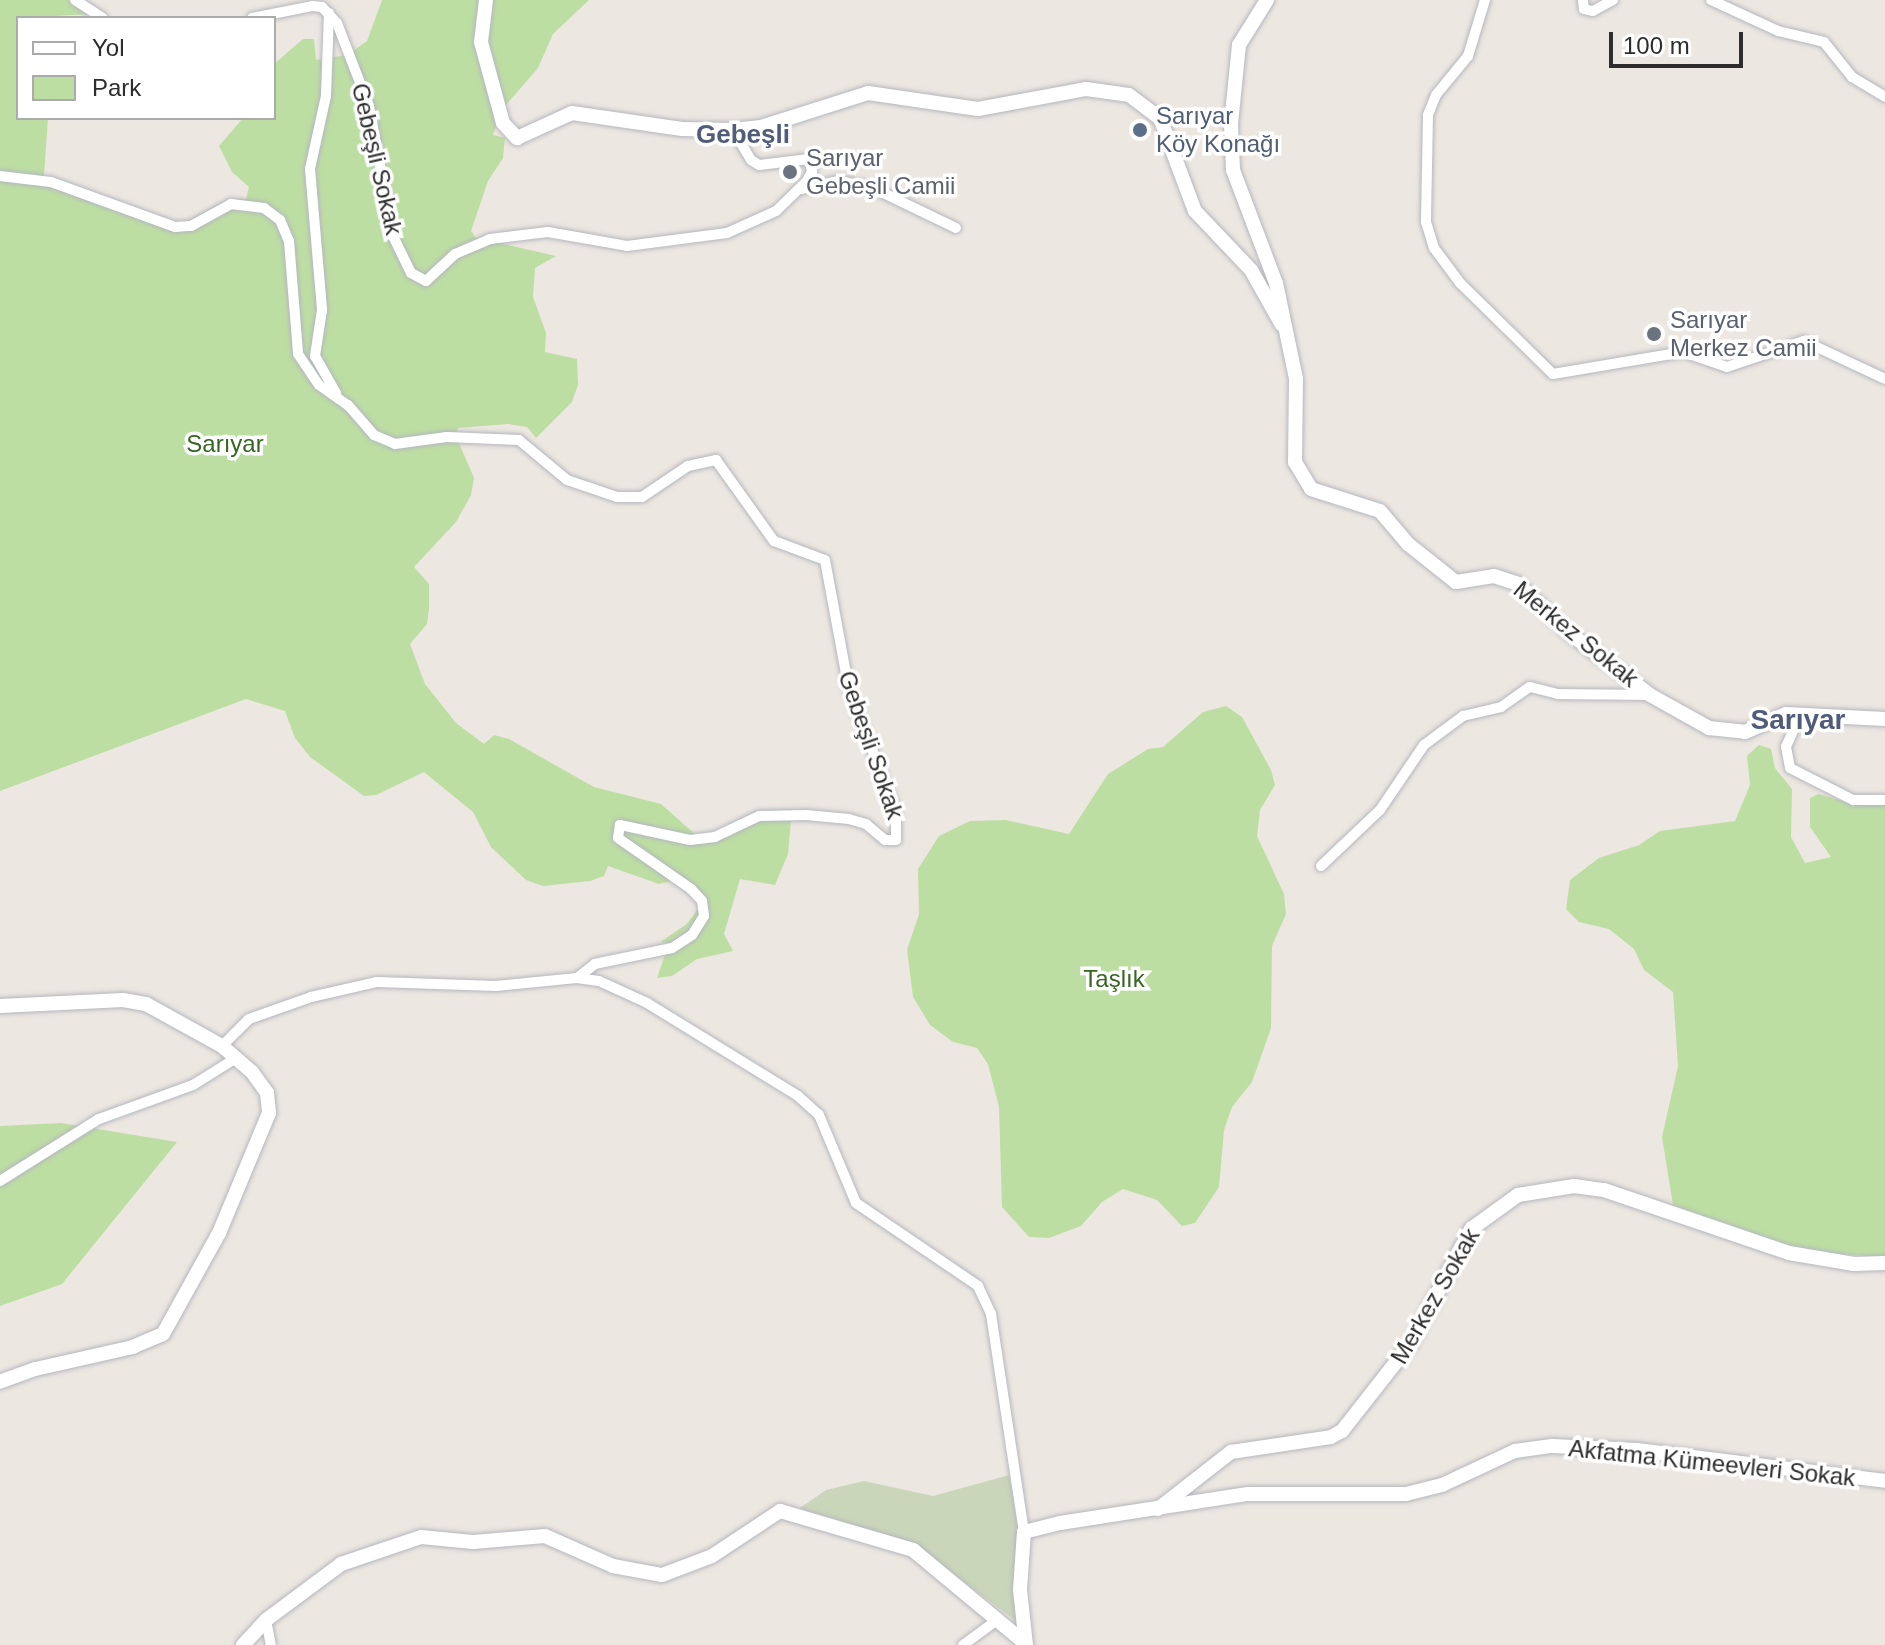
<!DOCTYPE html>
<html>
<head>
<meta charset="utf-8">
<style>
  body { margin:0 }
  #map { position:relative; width:1885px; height:1645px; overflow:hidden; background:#ede7e1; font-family:Helvetica,sans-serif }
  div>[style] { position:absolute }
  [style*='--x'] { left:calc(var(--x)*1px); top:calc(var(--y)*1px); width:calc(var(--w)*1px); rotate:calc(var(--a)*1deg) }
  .green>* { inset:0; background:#bddea3 }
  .cemetery>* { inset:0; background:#cad6ba }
  .roads { filter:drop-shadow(0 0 2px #b4b7bf) drop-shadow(0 0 2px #b4b7bf) }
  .street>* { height:10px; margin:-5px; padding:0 5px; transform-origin:5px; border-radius:5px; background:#fff }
  .secondary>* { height:14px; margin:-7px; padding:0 7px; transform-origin:7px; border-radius:7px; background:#fff }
  .dots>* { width:22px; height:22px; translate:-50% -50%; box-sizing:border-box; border:4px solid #fff; border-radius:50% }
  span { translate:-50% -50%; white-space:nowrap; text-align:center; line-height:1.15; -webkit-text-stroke:7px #fff; paint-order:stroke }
  .service-label { font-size:24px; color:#4e5e75 }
  .left { translate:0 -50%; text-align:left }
  .worship-label { font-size:24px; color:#5b616d }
  .street-label { font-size:24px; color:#2d2d2d }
  .park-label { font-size:24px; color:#366622 }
  .neighbourhood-label { font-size:26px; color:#515c7b; font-weight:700 }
  .quarter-label { font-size:28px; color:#515c7b; font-weight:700 }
  .legend { position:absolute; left:16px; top:16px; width:260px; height:104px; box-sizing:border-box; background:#fff; border:2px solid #ababab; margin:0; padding:10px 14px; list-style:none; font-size:24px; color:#2d2d2d }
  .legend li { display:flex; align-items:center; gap:16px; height:40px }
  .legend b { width:40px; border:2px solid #ababab }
  .scale { position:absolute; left:1609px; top:32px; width:134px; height:36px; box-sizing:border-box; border:4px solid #2d2d2d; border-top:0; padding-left:10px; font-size:24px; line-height:28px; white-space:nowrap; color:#2d2d2d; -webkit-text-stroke:6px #fff; paint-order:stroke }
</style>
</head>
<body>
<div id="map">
  <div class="green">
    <div style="clip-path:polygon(0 0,77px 0,91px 14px,18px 18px,18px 118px,48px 118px,44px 176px,163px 223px,184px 223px,228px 199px,246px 199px,249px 187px,232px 172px,219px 146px,243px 118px,274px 118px,274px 64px,303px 39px,314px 39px,316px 60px,347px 55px,367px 41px,382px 0,589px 0,553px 34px,538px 68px,501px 111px,493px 135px,505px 138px,503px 158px,488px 181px,471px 231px,476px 238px,500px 233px,504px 244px,556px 256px,535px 268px,533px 297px,546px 333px,545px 352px,577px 359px,578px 385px,572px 402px,536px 438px,527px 427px,508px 424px,458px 428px,456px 436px,474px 478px,471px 495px,456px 522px,414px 567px,429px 584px,429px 609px,427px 624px,410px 644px,425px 684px,456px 723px,484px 744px,494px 735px,509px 739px,594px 787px,661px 804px,696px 835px,716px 832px,756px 811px,792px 809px,788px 854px,775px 885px,740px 879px,724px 934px,733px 951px,697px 959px,672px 976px,657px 978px,669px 943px,660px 942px,687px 924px,700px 906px,699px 896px,679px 879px,659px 884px,608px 866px,604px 876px,590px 881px,543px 886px,526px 880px,491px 847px,473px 812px,424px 772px,376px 795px,364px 796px,310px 757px,295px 738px,285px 711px,246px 699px,0 791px)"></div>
    <div style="clip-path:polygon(1226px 706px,1242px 717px,1271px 770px,1275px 785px,1260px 810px,1257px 836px,1284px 894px,1286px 914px,1272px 946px,1271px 1028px,1252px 1082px,1232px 1107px,1224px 1130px,1219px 1187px,1195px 1223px,1182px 1226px,1157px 1200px,1123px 1189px,1102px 1202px,1081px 1226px,1049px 1238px,1029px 1237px,1002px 1207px,999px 1107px,988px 1064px,977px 1048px,953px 1042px,930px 1025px,913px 997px,907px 950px,919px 914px,918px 869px,939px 836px,970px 821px,1006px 820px,1069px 834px,1108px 774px,1148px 749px,1163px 747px,1203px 712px)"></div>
    <div style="clip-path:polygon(1759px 745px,1771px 749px,1775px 768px,1792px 789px,1791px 837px,1805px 863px,1831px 857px,1810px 827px,1810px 798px,1818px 794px,1857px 805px,1885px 805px,1885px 1257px,1808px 1252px,1673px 1205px,1662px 1137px,1678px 1066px,1673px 992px,1644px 970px,1634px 949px,1609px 929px,1579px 922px,1566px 909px,1570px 880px,1599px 858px,1639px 845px,1660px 831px,1735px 821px,1750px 785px,1747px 756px)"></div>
    <div style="clip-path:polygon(61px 1123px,177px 1142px,62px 1284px,0 1306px,0 1126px)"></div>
  </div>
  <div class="cemetery">
    <div style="clip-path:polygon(1009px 1475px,1019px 1534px,1016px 1621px,915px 1545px,800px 1508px,826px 1490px,864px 1481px,933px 1496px)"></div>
  </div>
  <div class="roads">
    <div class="street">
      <div style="--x:75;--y:0;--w:33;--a:33"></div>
      <div style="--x:1485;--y:0;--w:59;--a:106.9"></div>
      <div style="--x:1468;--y:56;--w:50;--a:129.4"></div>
      <div style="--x:1436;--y:95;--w:22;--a:112"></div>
      <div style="--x:1428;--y:115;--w:107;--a:91.1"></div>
      <div style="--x:1426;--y:222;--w:27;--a:73"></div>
      <div style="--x:1434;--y:248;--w:44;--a:53.4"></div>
      <div style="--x:1460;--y:283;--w:130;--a:44.4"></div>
      <div style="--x:1553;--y:374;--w:132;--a:-9.6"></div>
      <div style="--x:1683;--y:352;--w:46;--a:18.8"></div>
      <div style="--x:1727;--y:367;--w:81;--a:-18.7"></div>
      <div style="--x:1804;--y:341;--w:89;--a:25.1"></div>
      <div style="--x:1583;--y:0;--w:9;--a:84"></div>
      <div style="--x:1584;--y:9;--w:9;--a:13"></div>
      <div style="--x:1593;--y:11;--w:23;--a:-29"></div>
      <div style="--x:1711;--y:0;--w:74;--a:24.8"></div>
      <div style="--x:1778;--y:31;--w:47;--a:13.4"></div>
      <div style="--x:1824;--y:42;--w:45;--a:51.3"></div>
      <div style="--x:1852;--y:77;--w:39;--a:31"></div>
      <div style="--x:329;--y:13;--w:83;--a:92.1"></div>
      <div style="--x:326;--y:96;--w:75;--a:102.4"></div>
      <div style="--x:310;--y:169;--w:142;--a:85.1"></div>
      <div style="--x:322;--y:310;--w:47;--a:98.7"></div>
      <div style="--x:315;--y:356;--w:43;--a:60.4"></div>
      <div style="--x:252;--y:18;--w:61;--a:-11.3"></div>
      <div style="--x:312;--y:6;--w:10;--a:6"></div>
      <div style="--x:322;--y:7;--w:22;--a:47"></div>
      <div style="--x:337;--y:23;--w:89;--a:68.9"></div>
      <div style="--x:369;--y:106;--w:132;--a:79.5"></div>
      <div style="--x:393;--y:236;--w:41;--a:64.1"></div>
      <div style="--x:411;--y:273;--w:17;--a:28"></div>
      <div style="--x:426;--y:281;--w:40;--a:-43"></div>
      <div style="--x:455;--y:254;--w:38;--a:-23"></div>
      <div style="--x:490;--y:239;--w:58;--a:-6.9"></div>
      <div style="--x:548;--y:232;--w:80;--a:10"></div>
      <div style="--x:627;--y:246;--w:101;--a:-7.4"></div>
      <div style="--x:727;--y:233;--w:54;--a:-24.2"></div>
      <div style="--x:776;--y:211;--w:43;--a:-44.1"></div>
      <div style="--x:807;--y:181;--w:11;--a:-63"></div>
      <div style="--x:812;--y:171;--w:12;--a:-104"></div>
      <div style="--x:809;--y:159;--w:50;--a:173.2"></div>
      <div style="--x:759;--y:165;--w:9;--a:-148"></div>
      <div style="--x:751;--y:160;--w:35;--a:-121"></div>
      <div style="--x:0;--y:176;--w:51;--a:6.7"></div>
      <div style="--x:51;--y:182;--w:132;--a:19.9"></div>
      <div style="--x:175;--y:227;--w:16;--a:-4"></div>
      <div style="--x:191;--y:226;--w:46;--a:-28.8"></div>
      <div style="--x:231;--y:204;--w:33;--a:7"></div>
      <div style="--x:264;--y:208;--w:20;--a:37"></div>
      <div style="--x:280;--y:220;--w:23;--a:67"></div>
      <div style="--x:289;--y:241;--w:113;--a:85.4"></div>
      <div style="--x:298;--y:354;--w:37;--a:56"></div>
      <div style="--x:319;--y:385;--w:35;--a:35"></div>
      <div style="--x:348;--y:405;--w:40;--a:49"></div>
      <div style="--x:374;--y:435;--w:23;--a:23"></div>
      <div style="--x:395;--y:444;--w:52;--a:-7.7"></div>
      <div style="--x:447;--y:437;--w:72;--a:2.4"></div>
      <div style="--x:519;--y:440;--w:62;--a:39.8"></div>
      <div style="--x:567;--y:480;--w:53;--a:18.8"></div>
      <div style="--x:617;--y:497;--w:25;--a:0"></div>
      <div style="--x:642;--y:497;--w:55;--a:-34"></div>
      <div style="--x:688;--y:466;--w:29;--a:-12"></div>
      <div style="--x:716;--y:460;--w:100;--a:54.4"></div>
      <div style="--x:774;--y:541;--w:54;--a:20.4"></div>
      <div style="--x:825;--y:560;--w:132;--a:79.5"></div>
      <div style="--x:849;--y:690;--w:130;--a:68.8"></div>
      <div style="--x:896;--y:811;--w:29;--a:90"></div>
      <div style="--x:896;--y:840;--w:11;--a:180"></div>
      <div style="--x:885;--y:840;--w:25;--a:-140"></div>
      <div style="--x:866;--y:824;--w:18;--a:-164"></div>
      <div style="--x:849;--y:819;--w:43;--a:-174.7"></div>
      <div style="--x:806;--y:815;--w:47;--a:178.8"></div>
      <div style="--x:759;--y:816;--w:49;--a:154.5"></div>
      <div style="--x:715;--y:837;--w:25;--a:173"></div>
      <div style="--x:690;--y:840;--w:72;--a:-167.9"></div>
      <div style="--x:620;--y:825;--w:13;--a:99"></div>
      <div style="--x:618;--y:838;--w:89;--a:34.9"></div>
      <div style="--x:691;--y:889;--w:16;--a:47"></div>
      <div style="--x:702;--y:901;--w:15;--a:82"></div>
      <div style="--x:704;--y:916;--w:22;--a:122"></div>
      <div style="--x:692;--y:935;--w:24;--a:147"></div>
      <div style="--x:672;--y:948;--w:79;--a:168.3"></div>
      <div style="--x:595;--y:964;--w:23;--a:142"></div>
      <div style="--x:801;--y:189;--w:38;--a:-12"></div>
      <div style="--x:838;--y:181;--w:36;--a:11"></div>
      <div style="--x:873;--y:188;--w:92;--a:25.7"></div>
      <div style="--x:1801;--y:713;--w:37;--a:114"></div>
      <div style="--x:1786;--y:747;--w:21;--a:79"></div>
      <div style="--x:1790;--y:768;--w:71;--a:26.9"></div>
      <div style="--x:1853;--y:800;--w:32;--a:0"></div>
      <div style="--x:1321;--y:866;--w:81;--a:-43.5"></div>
      <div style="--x:1380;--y:810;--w:78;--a:-55.9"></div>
      <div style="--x:1424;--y:745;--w:49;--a:-36.6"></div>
      <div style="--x:1463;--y:716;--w:39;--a:-13"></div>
      <div style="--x:1501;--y:707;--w:35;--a:-35"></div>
      <div style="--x:1530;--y:687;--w:29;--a:14"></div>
      <div style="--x:1558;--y:694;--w:90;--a:0.6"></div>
      <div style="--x:222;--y:1046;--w:38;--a:-45"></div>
      <div style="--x:249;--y:1019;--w:66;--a:-19.5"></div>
      <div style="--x:311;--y:997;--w:68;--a:-12.8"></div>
      <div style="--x:377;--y:982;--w:119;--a:1.9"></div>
      <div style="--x:496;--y:986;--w:81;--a:-5.6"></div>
      <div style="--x:577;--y:978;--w:22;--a:8"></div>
      <div style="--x:599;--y:981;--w:53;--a:24.6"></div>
      <div style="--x:647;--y:1003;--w:177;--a:31.6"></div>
      <div style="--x:798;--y:1096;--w:28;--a:42"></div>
      <div style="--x:819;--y:1115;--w:95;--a:67.2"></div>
      <div style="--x:856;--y:1203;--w:148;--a:34.2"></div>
      <div style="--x:978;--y:1286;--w:31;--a:65"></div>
      <div style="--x:991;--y:1314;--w:220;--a:81.4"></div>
      <div style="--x:0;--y:1181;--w:117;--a:-32.1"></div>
      <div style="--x:99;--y:1119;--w:100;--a:-19.9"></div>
      <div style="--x:193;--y:1085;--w:51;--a:-32.1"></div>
      <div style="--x:266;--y:1620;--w:25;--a:79"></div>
      <div style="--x:963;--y:1645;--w:42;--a:-36.3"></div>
    </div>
    <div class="secondary">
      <div style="--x:486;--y:0;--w:42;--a:96.8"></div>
      <div style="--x:481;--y:42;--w:84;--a:74.8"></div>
      <div style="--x:503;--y:123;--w:21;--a:47"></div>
      <div style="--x:517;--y:138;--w:60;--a:-24.4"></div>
      <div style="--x:572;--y:113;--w:111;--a:8.3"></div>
      <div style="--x:682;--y:129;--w:51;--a:1.1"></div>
      <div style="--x:733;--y:130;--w:28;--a:-6"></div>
      <div style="--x:761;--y:127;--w:112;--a:-17.6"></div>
      <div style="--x:868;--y:93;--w:111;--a:8.3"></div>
      <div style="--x:978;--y:109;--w:110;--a:-10.5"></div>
      <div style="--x:1086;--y:89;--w:43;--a:7.9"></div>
      <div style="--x:1129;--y:95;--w:39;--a:37"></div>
      <div style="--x:1160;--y:118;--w:99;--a:69.4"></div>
      <div style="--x:1195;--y:211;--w:81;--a:46.5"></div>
      <div style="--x:1251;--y:270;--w:63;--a:60.6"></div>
      <div style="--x:1267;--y:0;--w:53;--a:121.9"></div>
      <div style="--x:1239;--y:45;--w:79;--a:95.8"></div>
      <div style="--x:1231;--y:124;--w:46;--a:87.5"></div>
      <div style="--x:1233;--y:170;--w:121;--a:69.2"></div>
      <div style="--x:1276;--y:283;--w:98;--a:78.2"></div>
      <div style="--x:1296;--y:379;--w:83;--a:90.7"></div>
      <div style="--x:1295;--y:462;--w:31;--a:59"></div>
      <div style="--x:1311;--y:489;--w:72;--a:17.7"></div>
      <div style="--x:1380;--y:511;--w:43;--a:49.7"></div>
      <div style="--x:1408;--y:544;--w:61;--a:38.4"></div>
      <div style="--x:1456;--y:582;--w:38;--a:-9"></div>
      <div style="--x:1494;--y:576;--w:25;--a:18"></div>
      <div style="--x:1518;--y:584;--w:69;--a:43.8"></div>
      <div style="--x:1568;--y:632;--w:103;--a:37.5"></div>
      <div style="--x:1650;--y:695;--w:68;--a:29.2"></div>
      <div style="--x:1709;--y:728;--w:36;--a:6"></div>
      <div style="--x:1745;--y:732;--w:45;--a:-23.7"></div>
      <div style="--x:1786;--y:714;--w:99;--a:2.9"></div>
      <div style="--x:0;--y:1006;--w:123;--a:-2.8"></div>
      <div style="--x:123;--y:1000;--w:23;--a:10"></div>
      <div style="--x:146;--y:1004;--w:87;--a:28.9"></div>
      <div style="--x:222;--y:1046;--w:40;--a:41"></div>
      <div style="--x:252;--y:1072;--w:26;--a:54"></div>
      <div style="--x:267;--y:1093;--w:20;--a:84"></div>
      <div style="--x:269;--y:1113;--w:130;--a:112.6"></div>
      <div style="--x:219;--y:1233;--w:115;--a:119"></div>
      <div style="--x:163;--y:1334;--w:33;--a:157"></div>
      <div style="--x:133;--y:1347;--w:100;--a:167.3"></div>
      <div style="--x:35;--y:1369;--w:37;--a:160"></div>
      <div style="--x:1158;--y:1509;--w:93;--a:-38"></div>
      <div style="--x:1231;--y:1452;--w:101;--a:-8.5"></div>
      <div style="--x:1331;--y:1437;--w:13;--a:-29"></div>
      <div style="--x:1342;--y:1431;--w:112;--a:-51.9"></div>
      <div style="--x:1411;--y:1343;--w:129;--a:-62.2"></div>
      <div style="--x:1471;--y:1229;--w:58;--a:-35.9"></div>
      <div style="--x:1518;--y:1195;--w:57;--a:-9.1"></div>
      <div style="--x:1574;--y:1186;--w:30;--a:8"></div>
      <div style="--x:1604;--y:1190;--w:195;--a:18.8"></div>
      <div style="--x:1789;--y:1253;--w:66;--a:9.6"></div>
      <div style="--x:1854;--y:1264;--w:31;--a:-2"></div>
      <div style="--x:243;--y:1645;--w:34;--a:-47"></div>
      <div style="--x:266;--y:1620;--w:94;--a:-36.7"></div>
      <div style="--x:341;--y:1564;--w:84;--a:-18.6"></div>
      <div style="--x:421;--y:1537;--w:52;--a:5.5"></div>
      <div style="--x:473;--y:1542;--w:72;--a:-4.8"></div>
      <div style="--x:545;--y:1536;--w:74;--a:23.8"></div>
      <div style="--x:613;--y:1566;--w:50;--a:10.4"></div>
      <div style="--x:662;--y:1575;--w:53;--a:-20.8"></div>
      <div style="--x:712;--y:1556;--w:82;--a:-33.5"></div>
      <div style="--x:780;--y:1511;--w:139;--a:16.3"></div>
      <div style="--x:913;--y:1550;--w:146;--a:39.7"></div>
      <div style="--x:1026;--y:1645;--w:55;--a:-96.2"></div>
      <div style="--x:1020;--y:1590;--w:58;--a:-86.1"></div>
      <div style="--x:1024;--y:1532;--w:37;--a:-14"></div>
      <div style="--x:1060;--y:1523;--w:190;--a:-8.8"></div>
      <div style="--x:1248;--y:1494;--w:158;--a:0"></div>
      <div style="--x:1406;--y:1494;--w:37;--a:-14"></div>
      <div style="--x:1442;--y:1485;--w:81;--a:-25"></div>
      <div style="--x:1515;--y:1451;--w:37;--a:-8"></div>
      <div style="--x:1552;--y:1446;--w:85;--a:2.7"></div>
      <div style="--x:1637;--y:1450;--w:250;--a:7.1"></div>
    </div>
  </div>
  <div class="dots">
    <div style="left:1140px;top:130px;background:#5c6f8a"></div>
    <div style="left:790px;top:172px;background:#6b7280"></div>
    <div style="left:1654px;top:334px;background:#6b7280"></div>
  </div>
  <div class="service-label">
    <span class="left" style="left:1156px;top:130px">Sarıyar<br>Köy Konağı</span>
  </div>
  <div class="worship-label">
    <span class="left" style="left:806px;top:172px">Sarıyar<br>Gebeşli Camii</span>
    <span class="left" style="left:1670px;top:334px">Sarıyar<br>Merkez Camii</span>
  </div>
  <div class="street-label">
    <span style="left:377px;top:159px;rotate:77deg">Gebeşli Sokak</span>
    <span style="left:1576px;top:634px;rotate:39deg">Merkez Sokak</span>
    <span style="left:871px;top:745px;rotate:71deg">Gebeşli Sokak</span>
    <span style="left:1435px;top:1296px;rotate:-60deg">Merkez Sokak</span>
    <span style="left:1712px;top:1463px;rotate:6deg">Akfatma Kümeevleri Sokak</span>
  </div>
  <div class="park-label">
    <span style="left:225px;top:444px">Sarıyar</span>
    <span style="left:1114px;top:979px">Taşlık</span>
  </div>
  <div class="neighbourhood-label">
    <span style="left:743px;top:135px">Gebeşli</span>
  </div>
  <div class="quarter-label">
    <span style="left:1798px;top:720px">Sarıyar</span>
  </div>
  <ul class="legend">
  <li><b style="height:10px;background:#fff"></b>Yol</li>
  <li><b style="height:22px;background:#bddea3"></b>Park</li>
  </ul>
  <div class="scale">100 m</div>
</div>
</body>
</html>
